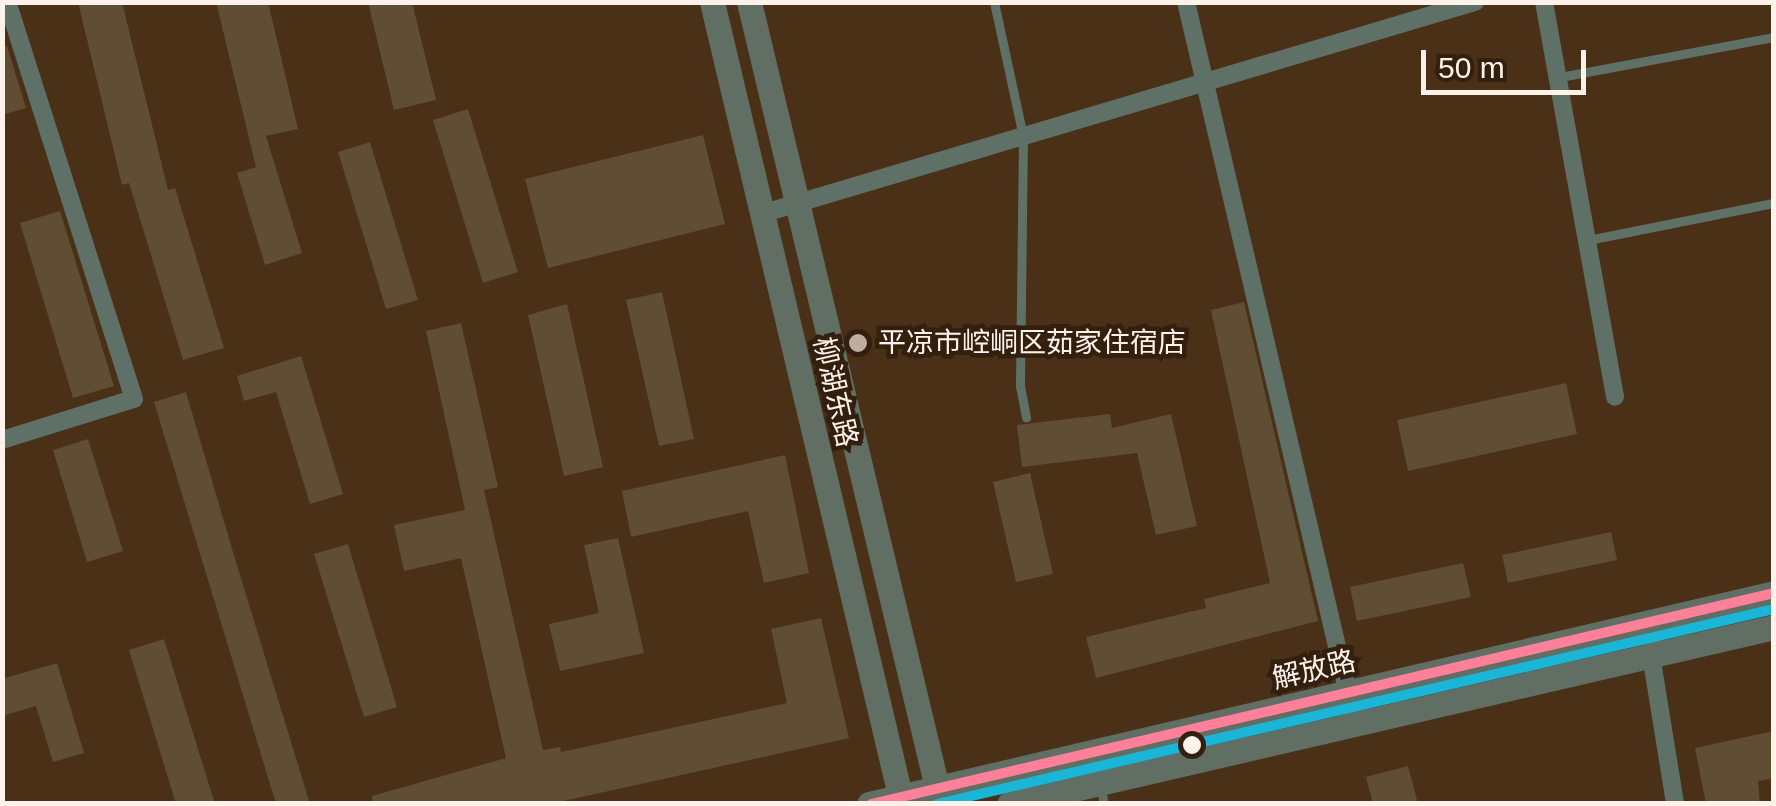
<!DOCTYPE html>
<html>
<head>
<meta charset="utf-8">
<style>
  body { margin:0 }
  #map { position:relative; width:1776px; height:806px; overflow:hidden; background:#493017; font-family:Arial,"Noto Sans SC",sans-serif }
  div>[style] { position:absolute }
  [style*='--x'] { left:calc(var(--x)*1px); top:calc(var(--y)*1px); width:calc(var(--w)*1px); rotate:calc(var(--a)*1deg) }
  .building>* { inset:0; background:#5f4d34 }
  .lane>* { height:9px; margin:-4.5px; padding:0 4.5px; transform-origin:4.5px; border-radius:4.5px; background:#5f7067 }
  .street>* { height:18px; margin:-9px; padding:0 9px; transform-origin:9px; border-radius:9px; background:#5f7067 }
  .secondary>* { height:25px; margin:-12.5px; padding:0 12.5px; transform-origin:12.5px; border-radius:12.5px; background:#606e63 }
  .bus-1>* { height:10px; margin:-5px; padding:0 5px; transform-origin:5px; border-radius:5px; background:#ff8098 }
  .bus-2>* { height:10px; margin:-5px; padding:0 5px; transform-origin:5px; border-radius:5px; background:#1ab6d8 }
  .dots>* { width:28px; height:28px; translate:-50% -50%; box-sizing:border-box; border:5px solid #331f0e; border-radius:50% }
  span { translate:-50% -50%; white-space:nowrap; text-align:center; line-height:1.15; -webkit-text-stroke:9px #331f0e; paint-order:stroke }
  .poi-label { font-size:28px; color:#fef2ea }
  .left { translate:0 -50%; text-align:left }
  .street-label { font-size:28px; color:#fef2ea }
  .frame { position:absolute; inset:0; border:5px solid #fef2ea; pointer-events:none }
  .scale { position:absolute; left:1421px; top:50px; width:165px; height:45px; box-sizing:border-box; border:5px solid #fef2ea; border-top:0; padding-left:12px; font-size:30px; line-height:35px; white-space:nowrap; color:#fef2ea; -webkit-text-stroke:8px #331f0e; paint-order:stroke }
</style>
</head>
<body>
<div id="map">
  <div class="building">
    <div style="clip-path:polygon(78px 2px,122px 2px,168px 190px,175px 188px,224px 348px,183px 360px,129px 183px,122px 185px)"></div>
    <div style="clip-path:polygon(216px 2px,268px 2px,298px 129px,266px 136px,302px 253px,265px 265px,237px 173px,256px 167px)"></div>
    <div style="clip-path:polygon(368px 2px,412px 2px,436px 100px,394px 110px)"></div>
    <div style="clip-path:polygon(7px 46px,26px 108px,2px 115px,2px 47px)"></div>
    <div style="clip-path:polygon(468px 109px,518px 272px,483px 283px,433px 120px)"></div>
    <div style="clip-path:polygon(703px 135px,725px 224px,548px 268px,525px 179px)"></div>
    <div style="clip-path:polygon(370px 142px,418px 300px,386px 309px,338px 152px)"></div>
    <div style="clip-path:polygon(60px 211px,114px 386px,73px 398px,20px 223px)"></div>
    <div style="clip-path:polygon(662px 292px,694px 439px,659px 446px,626px 300px)"></div>
    <div style="clip-path:polygon(1244px 302px,1318px 621px,1096px 678px,1086px 637px,1206px 608px,1204px 599px,1270px 583px,1211px 310px)"></div>
    <div style="clip-path:polygon(567px 304px,603px 467px,564px 476px,528px 315px)"></div>
    <div style="clip-path:polygon(461px 323px,498px 487px,484px 490px,543px 750px,560px 747px,561px 752px,787px 703px,771px 629px,821px 618px,849px 738px,550px 804px,373px 804px,372px 796px,506px 758px,461px 558px,404px 571px,394px 525px,465px 510px,426px 331px)"></div>
    <div style="clip-path:polygon(301px 356px,343px 494px,310px 504px,276px 392px,244px 401px,237px 376px)"></div>
    <div style="clip-path:polygon(1566px 383px,1577px 434px,1408px 471px,1397px 420px)"></div>
    <div style="clip-path:polygon(186px 392px,233px 552px,310px 804px,276px 804px,154px 402px)"></div>
    <div style="clip-path:polygon(1110px 414px,1112px 428px,1171px 414px,1197px 526px,1156px 535px,1137px 453px,1022px 467px,1017px 425px)"></div>
    <div style="clip-path:polygon(88px 439px,123px 551px,87px 562px,53px 450px)"></div>
    <div style="clip-path:polygon(785px 455px,809px 573px,764px 583px,748px 511px,631px 537px,622px 491px)"></div>
    <div style="clip-path:polygon(1030px 473px,1053px 574px,1016px 582px,993px 482px)"></div>
    <div style="clip-path:polygon(1611px 532px,1617px 560px,1508px 583px,1502px 555px)"></div>
    <div style="clip-path:polygon(618px 538px,644px 653px,560px 671px,549px 624px,599px 613px,584px 545px)"></div>
    <div style="clip-path:polygon(348px 544px,397px 707px,364px 717px,314px 554px)"></div>
    <div style="clip-path:polygon(1463px 563px,1471px 597px,1357px 621px,1350px 587px)"></div>
    <div style="clip-path:polygon(164px 639px,215px 804px,176px 804px,129px 650px)"></div>
    <div style="clip-path:polygon(57px 663px,84px 753px,53px 762px,36px 706px,2px 716px,2px 679px)"></div>
    <div style="clip-path:polygon(1774px 731px,1774px 778px,1758px 781px,1760px 804px,1706px 804px,1695px 748px)"></div>
    <div style="clip-path:polygon(1408px 766px,1418px 804px,1373px 804px,1366px 777px)"></div>
  </div>
  <div class="lane">
    <div style="--x:994;--y:2;--w:137;--a:77.8"></div>
    <div style="--x:1023;--y:136;--w:250;--a:90.7"></div>
    <div style="--x:1020;--y:386;--w:32;--a:79"></div>
    <div style="--x:1560;--y:77;--w:218;--a:-10.6"></div>
    <div style="--x:1588;--y:240;--w:190;--a:-11.3"></div>
    <div style="--x:1100;--y:785;--w:19;--a:78"></div>
  </div>
  <div class="street">
    <div style="--x:1186;--y:2;--w:741;--a:76.81"></div>
    <div style="--x:1544;--y:2;--w:401;--a:79.8"></div>
    <div style="--x:761;--y:214;--w:745;--a:-16.54"></div>
    <div style="--x:2;--y:440;--w:138;--a:-17.3"></div>
    <div style="--x:134;--y:399;--w:417;--a:-107.7"></div>
    <div style="--x:1654;--y:621;--w:34;--a:95"></div>
    <div style="--x:1651;--y:655;--w:151;--a:80.8"></div>
  </div>
  <div class="secondary">
    <div style="--x:712;--y:2;--w:824;--a:76.67"></div>
    <div style="--x:749;--y:2;--w:825;--a:76.54"></div>
    <div style="--x:869;--y:804;--w:929;--a:-13.12"></div>
    <div style="--x:1009;--y:804;--w:785;--a:-13.03"></div>
  </div>
  <div class="bus-1">
    <div style="--x:871;--y:804;--w:927;--a:-13.15"></div>
  </div>
  <div class="bus-2">
    <div style="--x:937;--y:804;--w:859;--a:-13.11"></div>
  </div>
  <div class="dots">
    <div style="left:858px;top:343px;background:#bfaea0"></div>
    <div style="left:1192px;top:745px;background:#fef2ea"></div>
  </div>
  <div class="poi-label">
    <span class="left" style="left:878px;top:343px">平凉市崆峒区茹家住宿店</span>
  </div>
  <div class="street-label">
    <span style="left:835px;top:392px;rotate:77deg">柳湖东路</span>
    <span style="left:1314px;top:670px;rotate:-13deg">解放路</span>
  </div>
  <div class="frame"></div>
  <div class="scale">50 m</div>
</div>
</body>
</html>
